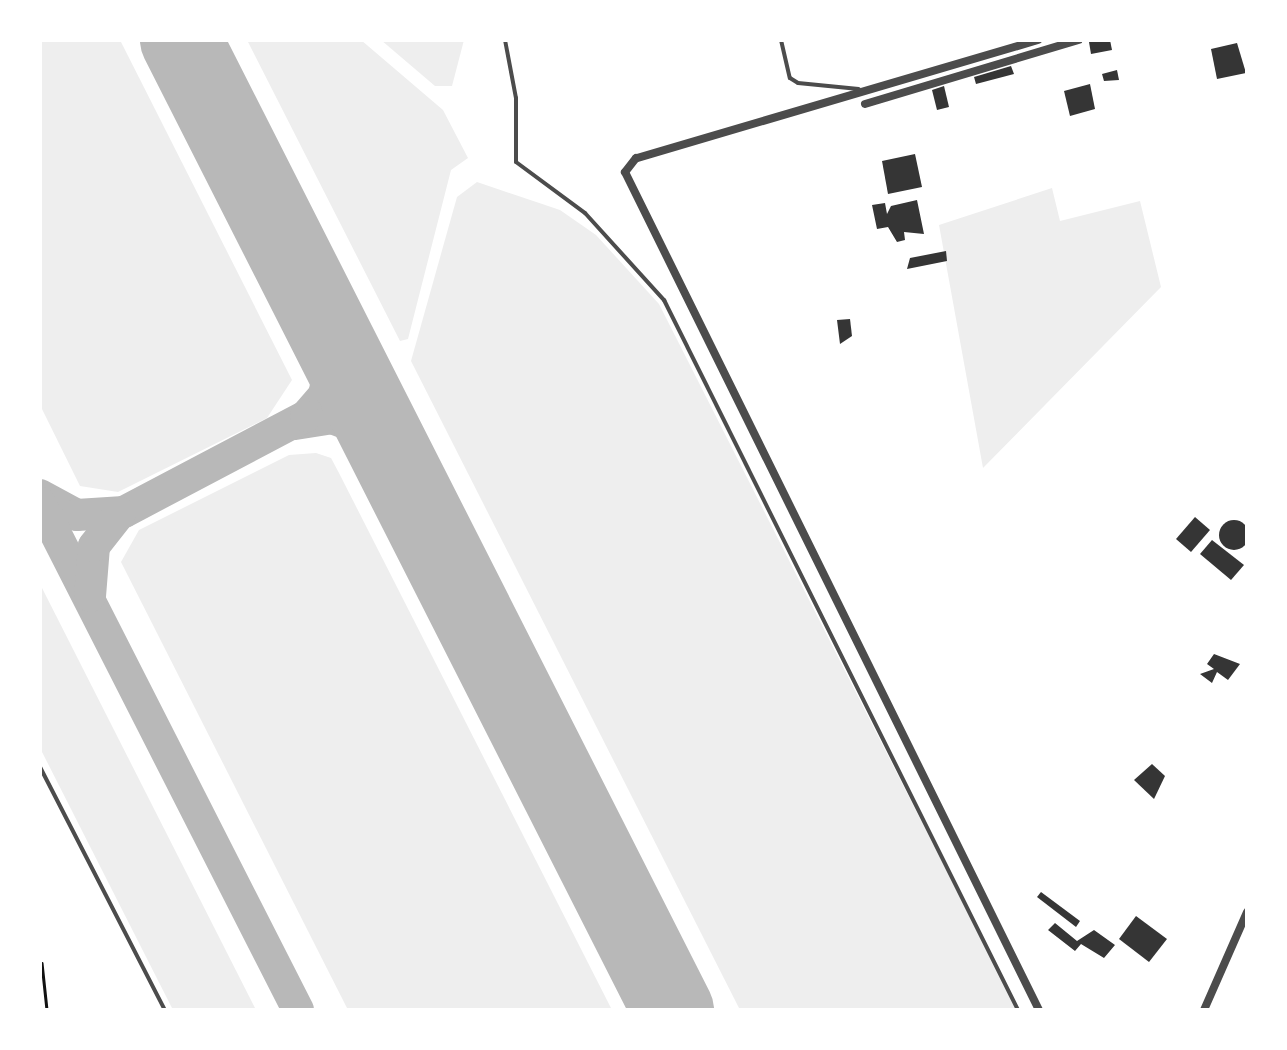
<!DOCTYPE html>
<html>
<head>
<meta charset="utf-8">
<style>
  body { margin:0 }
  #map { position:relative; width:1287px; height:1050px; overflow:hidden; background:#fff; font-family:Manrope,sans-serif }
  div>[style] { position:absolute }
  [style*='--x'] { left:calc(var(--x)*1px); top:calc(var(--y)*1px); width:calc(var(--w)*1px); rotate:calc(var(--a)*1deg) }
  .green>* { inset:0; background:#eee }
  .taxiway>* { height:32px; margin:-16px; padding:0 16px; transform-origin:16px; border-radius:16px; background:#b8b8b8 }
  .runway>* { height:82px; margin:-41px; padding:0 41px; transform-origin:41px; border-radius:41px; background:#b8b8b8 }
  .building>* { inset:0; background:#353535 }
  .round { border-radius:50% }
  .path>* { height:2.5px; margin:-1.25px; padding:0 1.25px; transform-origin:1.25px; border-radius:1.25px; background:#111 }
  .service>* { height:4px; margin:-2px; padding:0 2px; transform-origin:2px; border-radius:2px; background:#4c4c4c }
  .minor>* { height:8px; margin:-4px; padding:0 4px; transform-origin:4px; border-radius:4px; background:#4c4c4c }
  span { translate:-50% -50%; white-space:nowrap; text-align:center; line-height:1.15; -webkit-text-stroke:8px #fff; paint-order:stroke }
  .frame { position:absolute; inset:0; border:42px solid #fff; pointer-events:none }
</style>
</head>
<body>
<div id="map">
  <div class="green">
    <div style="clip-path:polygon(40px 40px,120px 40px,292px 380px,267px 418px,118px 492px,80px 486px,40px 405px)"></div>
    <div style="clip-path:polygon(247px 40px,361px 40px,443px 110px,468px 158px,451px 170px,408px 339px,400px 341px)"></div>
    <div style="clip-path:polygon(381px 40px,464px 40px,452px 86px,435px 86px)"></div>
    <div style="clip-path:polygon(477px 182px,560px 210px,596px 235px,659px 304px,1017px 1010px,740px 1010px,411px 361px,457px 197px)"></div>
    <div style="clip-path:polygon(1052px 188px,1060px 221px,1140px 201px,1161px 287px,983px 468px,939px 225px)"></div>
    <div style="clip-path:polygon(316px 453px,331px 458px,339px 473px,612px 1010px,348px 1010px,121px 562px,139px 530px,289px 455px)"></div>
    <div style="clip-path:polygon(40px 584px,256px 1010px,173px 1010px,40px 748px)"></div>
  </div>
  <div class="taxiway">
    <div style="--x:295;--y:424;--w:37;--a:-9"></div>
    <div style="--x:332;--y:418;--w:28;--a:21"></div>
    <div style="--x:358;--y:428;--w:72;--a:49.5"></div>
    <div style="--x:40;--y:495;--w:42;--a:28.4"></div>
    <div style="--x:77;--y:515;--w:47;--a:-3.7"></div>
    <div style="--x:124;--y:512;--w:206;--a:-27.8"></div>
    <div style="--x:306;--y:416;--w:28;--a:-49"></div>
    <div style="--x:324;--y:395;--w:19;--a:-78"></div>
    <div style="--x:328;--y:376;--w:70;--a:-99.9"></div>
    <div style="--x:40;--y:503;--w:569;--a:63.03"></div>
    <div style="--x:90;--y:596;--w:50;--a:-85.4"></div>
    <div style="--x:94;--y:546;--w:42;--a:-51.8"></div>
  </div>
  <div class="runway">
    <div style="--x:181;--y:40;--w:1088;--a:63.11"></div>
  </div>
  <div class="building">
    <div style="clip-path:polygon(1110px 40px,1112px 50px,1091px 54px,1089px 42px)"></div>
    <div style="clip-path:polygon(1237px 43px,1246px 73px,1217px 79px,1211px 49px)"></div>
    <div style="clip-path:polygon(1011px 66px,1014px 74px,976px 84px,974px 77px)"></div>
    <div style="clip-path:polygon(1117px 70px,1119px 80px,1104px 81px,1102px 74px)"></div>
    <div style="clip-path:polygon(1090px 84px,1095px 109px,1070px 116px,1064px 91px)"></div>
    <div style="clip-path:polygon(944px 86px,949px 107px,937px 110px,932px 90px)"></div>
    <div style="clip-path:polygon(915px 154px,922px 187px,888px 194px,882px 161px)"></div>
    <div style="clip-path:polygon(917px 200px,924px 234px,904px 232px,905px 240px,897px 242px,888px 227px,877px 229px,872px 205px,885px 203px,887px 214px,891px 206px)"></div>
    <div style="clip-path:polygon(946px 251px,947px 261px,907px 269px,910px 258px)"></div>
    <div style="clip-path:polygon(850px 319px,852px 336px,840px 344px,837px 320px)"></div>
    <div style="clip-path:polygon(1195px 517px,1210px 530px,1191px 552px,1176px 539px)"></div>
    <div class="round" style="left:1219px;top:520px;width:30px;height:30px"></div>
    <div style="clip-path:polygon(1212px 540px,1244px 565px,1231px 580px,1200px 554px)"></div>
    <div style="clip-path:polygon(1214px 654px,1240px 664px,1228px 680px,1217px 672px,1212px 683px,1200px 674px,1214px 669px,1207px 664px)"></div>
    <div style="clip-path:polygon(1152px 764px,1165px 776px,1154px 799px,1134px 780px)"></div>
    <div style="clip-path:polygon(1041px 892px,1080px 921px,1076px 927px,1037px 897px)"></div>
    <div style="clip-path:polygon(1136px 916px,1167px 939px,1149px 962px,1119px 939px)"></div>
    <div style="clip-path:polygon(1055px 923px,1077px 941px,1094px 930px,1115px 945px,1104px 958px,1081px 944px,1075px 951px,1048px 930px)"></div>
  </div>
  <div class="path">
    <div style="--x:42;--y:963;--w:47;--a:83.9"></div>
  </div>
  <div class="service">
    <div style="--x:505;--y:40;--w:59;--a:79.3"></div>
    <div style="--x:516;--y:98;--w:64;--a:90"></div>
    <div style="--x:516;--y:162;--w:86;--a:36.5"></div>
    <div style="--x:585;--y:213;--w:118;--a:47.8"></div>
    <div style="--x:664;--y:300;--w:793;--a:63.5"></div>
    <div style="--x:781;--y:40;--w:39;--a:77"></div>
    <div style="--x:790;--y:78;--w:9;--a:32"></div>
    <div style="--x:798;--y:83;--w:61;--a:5.6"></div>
    <div style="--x:40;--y:767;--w:273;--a:62.8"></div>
  </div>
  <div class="minor">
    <div style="--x:1038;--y:40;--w:419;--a:163.6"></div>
    <div style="--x:636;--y:158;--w:18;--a:128"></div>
    <div style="--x:625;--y:172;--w:935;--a:63.71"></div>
    <div style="--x:865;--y:104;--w:223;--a:-16.7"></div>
    <div style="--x:1204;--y:1010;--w:107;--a:-66.3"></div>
  </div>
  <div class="frame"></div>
</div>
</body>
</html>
